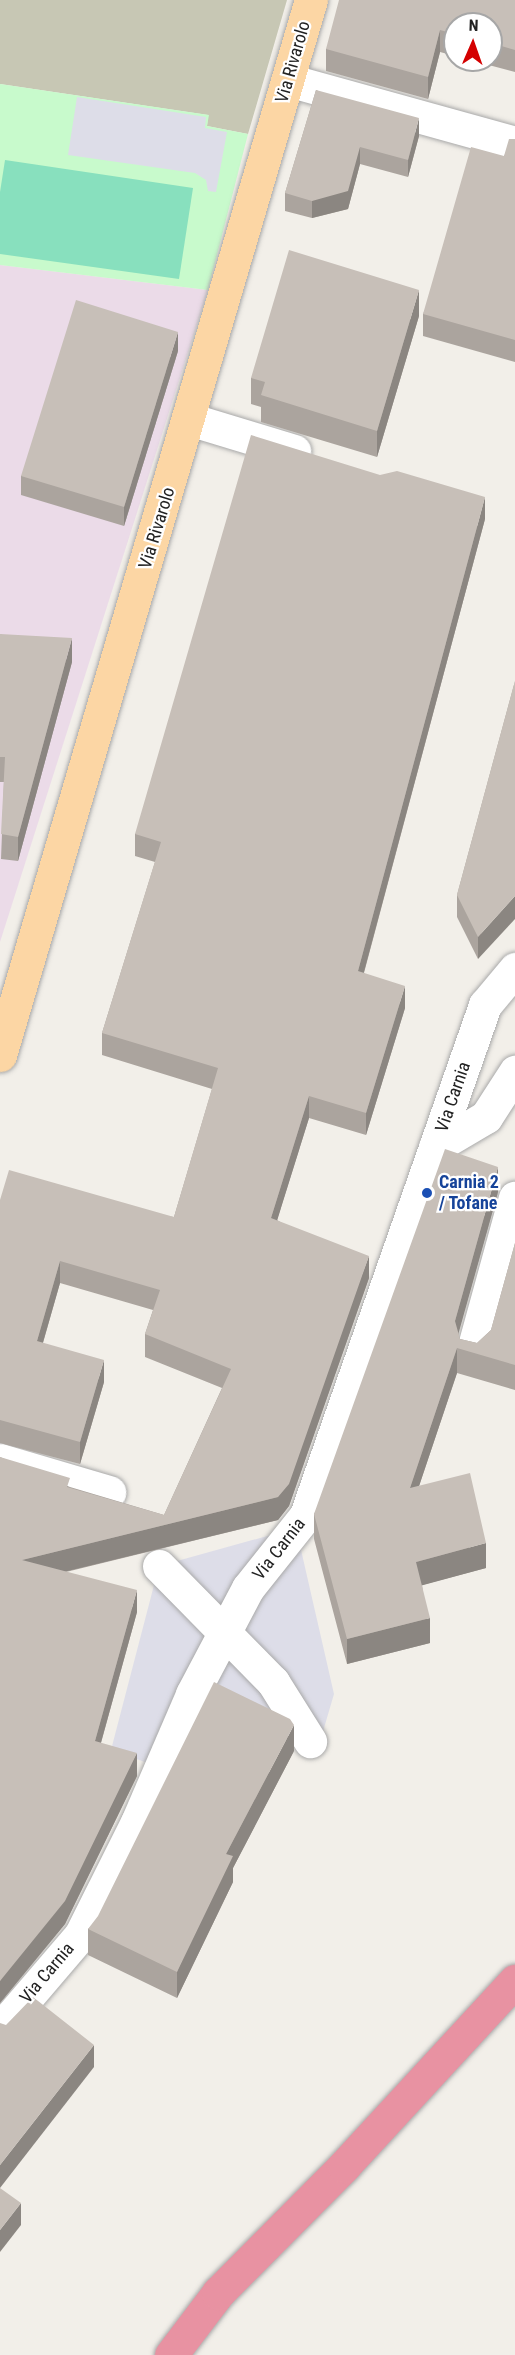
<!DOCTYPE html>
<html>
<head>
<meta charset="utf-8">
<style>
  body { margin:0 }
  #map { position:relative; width:515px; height:2355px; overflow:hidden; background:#f2efe9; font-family:"Roboto Condensed",sans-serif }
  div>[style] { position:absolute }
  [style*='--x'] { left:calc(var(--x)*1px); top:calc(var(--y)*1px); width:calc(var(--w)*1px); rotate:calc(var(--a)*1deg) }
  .industrial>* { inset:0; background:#ebdbe8 }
  .construction>* { inset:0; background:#c7c7b4 }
  .park>* { inset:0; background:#c8facc }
  .pitch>* { inset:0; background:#88e0be }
  .plaza>* { inset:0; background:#dddde8 }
  .roads { filter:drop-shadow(0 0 2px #a9a9a9) drop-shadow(0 0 2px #a9a9a9) }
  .minor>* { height:33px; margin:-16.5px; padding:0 16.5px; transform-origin:16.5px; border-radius:16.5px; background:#fff }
  .major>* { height:33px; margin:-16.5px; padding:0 16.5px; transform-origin:16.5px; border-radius:16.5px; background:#fcd6a4 }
  .highway>* { height:33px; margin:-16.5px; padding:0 16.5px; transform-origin:16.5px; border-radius:16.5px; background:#e892a2 }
  .wall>* { inset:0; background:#aba49e }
  .shaded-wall>* { inset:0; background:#8b8681 }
  .building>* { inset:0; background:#c7bfb8 }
  .dots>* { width:16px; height:16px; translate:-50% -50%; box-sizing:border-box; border:3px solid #fff; border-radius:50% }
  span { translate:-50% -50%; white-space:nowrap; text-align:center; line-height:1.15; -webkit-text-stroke:4.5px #fff; paint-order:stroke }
  .street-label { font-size:18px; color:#222 }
  .transit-label { font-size:18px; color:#164399; font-weight:700 }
  .left { translate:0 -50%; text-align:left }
  .north { position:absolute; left:443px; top:12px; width:60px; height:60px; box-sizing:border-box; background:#fff; border:2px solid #a7a7a7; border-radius:50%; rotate:2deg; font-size:16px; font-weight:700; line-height:24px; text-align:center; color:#222 }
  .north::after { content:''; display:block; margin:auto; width:21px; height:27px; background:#d40000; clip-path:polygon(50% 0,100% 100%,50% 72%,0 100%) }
</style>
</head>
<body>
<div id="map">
  <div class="industrial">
    <div style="clip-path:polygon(0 265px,208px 290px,0 942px)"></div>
  </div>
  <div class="construction">
    <div style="clip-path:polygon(0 0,287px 0,248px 134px,207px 126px,208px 115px,0 84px)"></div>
  </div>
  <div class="park">
    <div style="clip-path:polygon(0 84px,209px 115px,207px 126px,248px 134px,208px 290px,0 265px)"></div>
  </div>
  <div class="pitch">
    <div style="clip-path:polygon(5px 160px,193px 188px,179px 279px,0 254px,0 192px)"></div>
  </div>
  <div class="plaza">
    <div style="clip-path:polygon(77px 97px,206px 117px,205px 128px,227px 132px,216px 192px,208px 191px,206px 180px,195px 173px,68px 155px)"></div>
    <div style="clip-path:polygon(296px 1528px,334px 1694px,319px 1745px,200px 1697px,159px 1767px,111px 1750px,159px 1566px)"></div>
  </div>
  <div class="roads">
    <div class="minor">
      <div style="--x:288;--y:80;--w:236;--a:15.5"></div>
      <div style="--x:189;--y:419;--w:110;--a:16.9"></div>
      <div style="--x:435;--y:1147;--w:59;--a:-30.5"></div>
      <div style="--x:486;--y:1117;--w:54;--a:-57.2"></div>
      <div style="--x:473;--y:1350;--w:158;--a:-74.6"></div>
      <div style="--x:0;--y:1460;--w:114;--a:16.4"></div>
      <div style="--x:159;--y:1566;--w:163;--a:45.5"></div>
      <div style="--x:273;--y:1682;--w:70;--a:57.9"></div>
      <div style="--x:0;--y:2029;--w:125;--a:-49.5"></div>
      <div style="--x:81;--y:1934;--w:125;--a:-63.4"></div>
      <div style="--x:137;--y:1822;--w:139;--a:-66.7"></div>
      <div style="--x:192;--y:1694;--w:120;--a:-62.2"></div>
      <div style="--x:248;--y:1588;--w:93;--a:-51.5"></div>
      <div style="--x:306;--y:1515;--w:541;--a:-70.66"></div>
      <div style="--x:485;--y:1005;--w:47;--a:-50.2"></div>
    </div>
    <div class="major">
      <div style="--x:0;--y:1055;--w:1100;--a:-73.58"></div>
    </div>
    <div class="highway">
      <div style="--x:171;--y:2355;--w:78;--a:-52.8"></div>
      <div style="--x:218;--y:2293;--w:179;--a:-45.2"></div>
      <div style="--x:344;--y:2166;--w:252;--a:-47.3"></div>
    </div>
  </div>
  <div class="wall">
    <div style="clip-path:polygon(515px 0,515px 72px,470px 60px,491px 60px,491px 24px,455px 24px,455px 56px,440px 52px,428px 99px,326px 71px,326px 49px)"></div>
    <div style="clip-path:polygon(316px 90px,419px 136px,408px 177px,360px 164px,348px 209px,312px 218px,285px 211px,285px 193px)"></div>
    <div style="clip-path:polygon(515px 139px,515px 362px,423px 336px,423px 314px,504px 156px)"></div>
    <div style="clip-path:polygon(419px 316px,377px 457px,261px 422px,261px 407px,251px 404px,251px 378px)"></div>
    <div style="clip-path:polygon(178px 351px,124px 526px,21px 495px,21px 476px)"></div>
    <div style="clip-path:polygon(485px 519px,364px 973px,405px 1008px,366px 1135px,309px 1118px,277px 1220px,369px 1278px,289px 1506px,278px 1520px,66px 1572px,137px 1612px,101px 1743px,137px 1776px,65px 1924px,0 2003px,0 1457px,70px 1487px,164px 1515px,222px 1388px,145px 1357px,145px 1334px,153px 1310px,60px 1283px,43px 1343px,104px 1382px,80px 1464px,0 1443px,0 1200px,174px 1217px,212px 1089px,102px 1055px,102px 1033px,155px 862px,135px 856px,135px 834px)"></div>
    <div style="clip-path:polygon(0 634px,72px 662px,18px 861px,1px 859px,4px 782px,0 782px)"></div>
    <div style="clip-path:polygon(515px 681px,478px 959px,457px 917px,457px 895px)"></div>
    <div style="clip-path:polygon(498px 1192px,458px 1333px,460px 1339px,477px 1343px,491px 1330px,515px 1243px,515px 1390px,457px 1373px,419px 1486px,486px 1568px,422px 1585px,430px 1643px,347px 1664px,314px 1539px,314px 1514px)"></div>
    <div style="clip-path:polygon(294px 1751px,233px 1868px,233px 1882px,177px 1998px,88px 1955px,88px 1929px)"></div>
  </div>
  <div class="shaded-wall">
    <div style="clip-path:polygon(440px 30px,440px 52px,428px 99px,428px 77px)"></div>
    <div style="clip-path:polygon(419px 118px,419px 136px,408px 177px,408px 160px)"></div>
    <div style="clip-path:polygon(360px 147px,360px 164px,348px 209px,312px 218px,312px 201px)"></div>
    <div style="clip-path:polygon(419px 290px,419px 316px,377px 457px,377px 431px)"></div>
    <div style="clip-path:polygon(178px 332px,178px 351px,124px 526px,124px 507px)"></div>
    <div style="clip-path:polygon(485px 497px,485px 519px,358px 994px,358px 971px)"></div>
    <div style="clip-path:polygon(72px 638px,72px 662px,18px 861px,18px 837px)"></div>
    <div style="clip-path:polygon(515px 896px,515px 919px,478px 959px,478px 937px)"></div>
    <div style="clip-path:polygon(405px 986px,405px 1008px,366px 1135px,366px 1113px)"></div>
    <div style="clip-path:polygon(309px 1096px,309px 1118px,271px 1240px,271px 1218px)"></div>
    <div style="clip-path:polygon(498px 1167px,498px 1192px,455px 1346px,455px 1321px)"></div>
    <div style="clip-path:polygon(369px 1256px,369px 1278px,289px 1506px,278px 1520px,22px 1582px,22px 1560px,278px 1497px)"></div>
    <div style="clip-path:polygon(60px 1261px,60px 1283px,37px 1363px,37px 1341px)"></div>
    <div style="clip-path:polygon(457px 1348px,457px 1373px,410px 1513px,410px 1488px)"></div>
    <div style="clip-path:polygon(104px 1360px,104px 1382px,80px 1464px,80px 1442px)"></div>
    <div style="clip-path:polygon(486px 1543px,486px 1568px,416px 1587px,416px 1562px)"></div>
    <div style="clip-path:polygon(137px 1590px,137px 1612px,95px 1764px,95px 1741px)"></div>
    <div style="clip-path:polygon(430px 1618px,430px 1643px,347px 1664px,347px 1639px)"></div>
    <div style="clip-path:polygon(294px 1725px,294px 1751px,233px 1868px,233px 1882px,177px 1998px,177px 1972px,226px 1854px)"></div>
    <div style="clip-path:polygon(137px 1753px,137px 1776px,65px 1924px,0 2003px,0 1981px)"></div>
    <div style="clip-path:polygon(94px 2045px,94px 2067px,0 2188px,0 2165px)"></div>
    <div style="clip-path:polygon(21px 2203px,21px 2225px,0 2252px,0 2230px)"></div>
  </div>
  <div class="building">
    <div style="clip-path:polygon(339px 0,515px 0,515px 50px,491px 43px,491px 24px,455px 24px,455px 34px,440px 30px,428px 77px,326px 49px)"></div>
    <div style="clip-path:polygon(316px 90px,419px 118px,408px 160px,360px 147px,348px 191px,312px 201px,285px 193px)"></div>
    <div style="clip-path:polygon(509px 139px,515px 139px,515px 340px,423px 314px,471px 147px,504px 156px)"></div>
    <div style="clip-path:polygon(289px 250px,419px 290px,377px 431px,261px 395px,265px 382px,251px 378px)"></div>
    <div style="clip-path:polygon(76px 300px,178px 332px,124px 507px,21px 476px)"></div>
    <div style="clip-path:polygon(251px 435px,380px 475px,397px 471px,485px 497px,358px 971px,405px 986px,366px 1113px,309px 1096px,271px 1218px,369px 1256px,289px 1484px,278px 1497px,22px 1560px,137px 1590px,95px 1741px,137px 1753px,65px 1901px,0 1981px,0 1457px,70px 1478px,67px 1487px,164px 1515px,231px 1369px,145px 1334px,160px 1290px,60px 1261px,37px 1341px,104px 1360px,80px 1442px,0 1420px,0 1200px,9px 1170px,174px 1217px,218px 1068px,102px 1033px,161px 842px,135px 834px)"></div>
    <div style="clip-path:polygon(0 634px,72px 638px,18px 837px,1px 834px,5px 757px,0 757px)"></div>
    <div style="clip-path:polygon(515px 681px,515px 896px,478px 937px,457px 895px)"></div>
    <div style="clip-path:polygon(445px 1149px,498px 1167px,455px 1321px,460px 1339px,477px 1343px,491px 1330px,515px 1243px,515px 1365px,457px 1348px,410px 1488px,470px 1473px,486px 1543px,416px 1562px,430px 1618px,347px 1639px,314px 1514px)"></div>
    <div style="clip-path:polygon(214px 1682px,290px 1719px,294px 1725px,226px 1854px,233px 1856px,177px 1972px,88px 1929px,98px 1916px)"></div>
    <div style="clip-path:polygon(33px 1997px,94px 2045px,0 2165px,0 2023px,6px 2025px)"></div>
    <div style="clip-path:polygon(0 2188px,21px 2203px,0 2230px)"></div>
  </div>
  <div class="dots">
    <div style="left:427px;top:1193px;background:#1a4fb4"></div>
  </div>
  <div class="street-label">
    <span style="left:293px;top:62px;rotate:-74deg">Via Rivarolo</span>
    <span style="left:157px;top:528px;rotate:-73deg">Via Rivarolo</span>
    <span style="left:453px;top:1097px;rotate:-71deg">Via Carnia</span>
    <span style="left:279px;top:1549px;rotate:-52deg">Via Carnia</span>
    <span style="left:47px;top:1973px;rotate:-50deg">Via Carnia</span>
  </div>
  <div class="transit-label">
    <span class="left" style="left:439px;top:1193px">Carnia 2<br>/ Tofane</span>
  </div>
  <div class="north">N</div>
</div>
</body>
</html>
